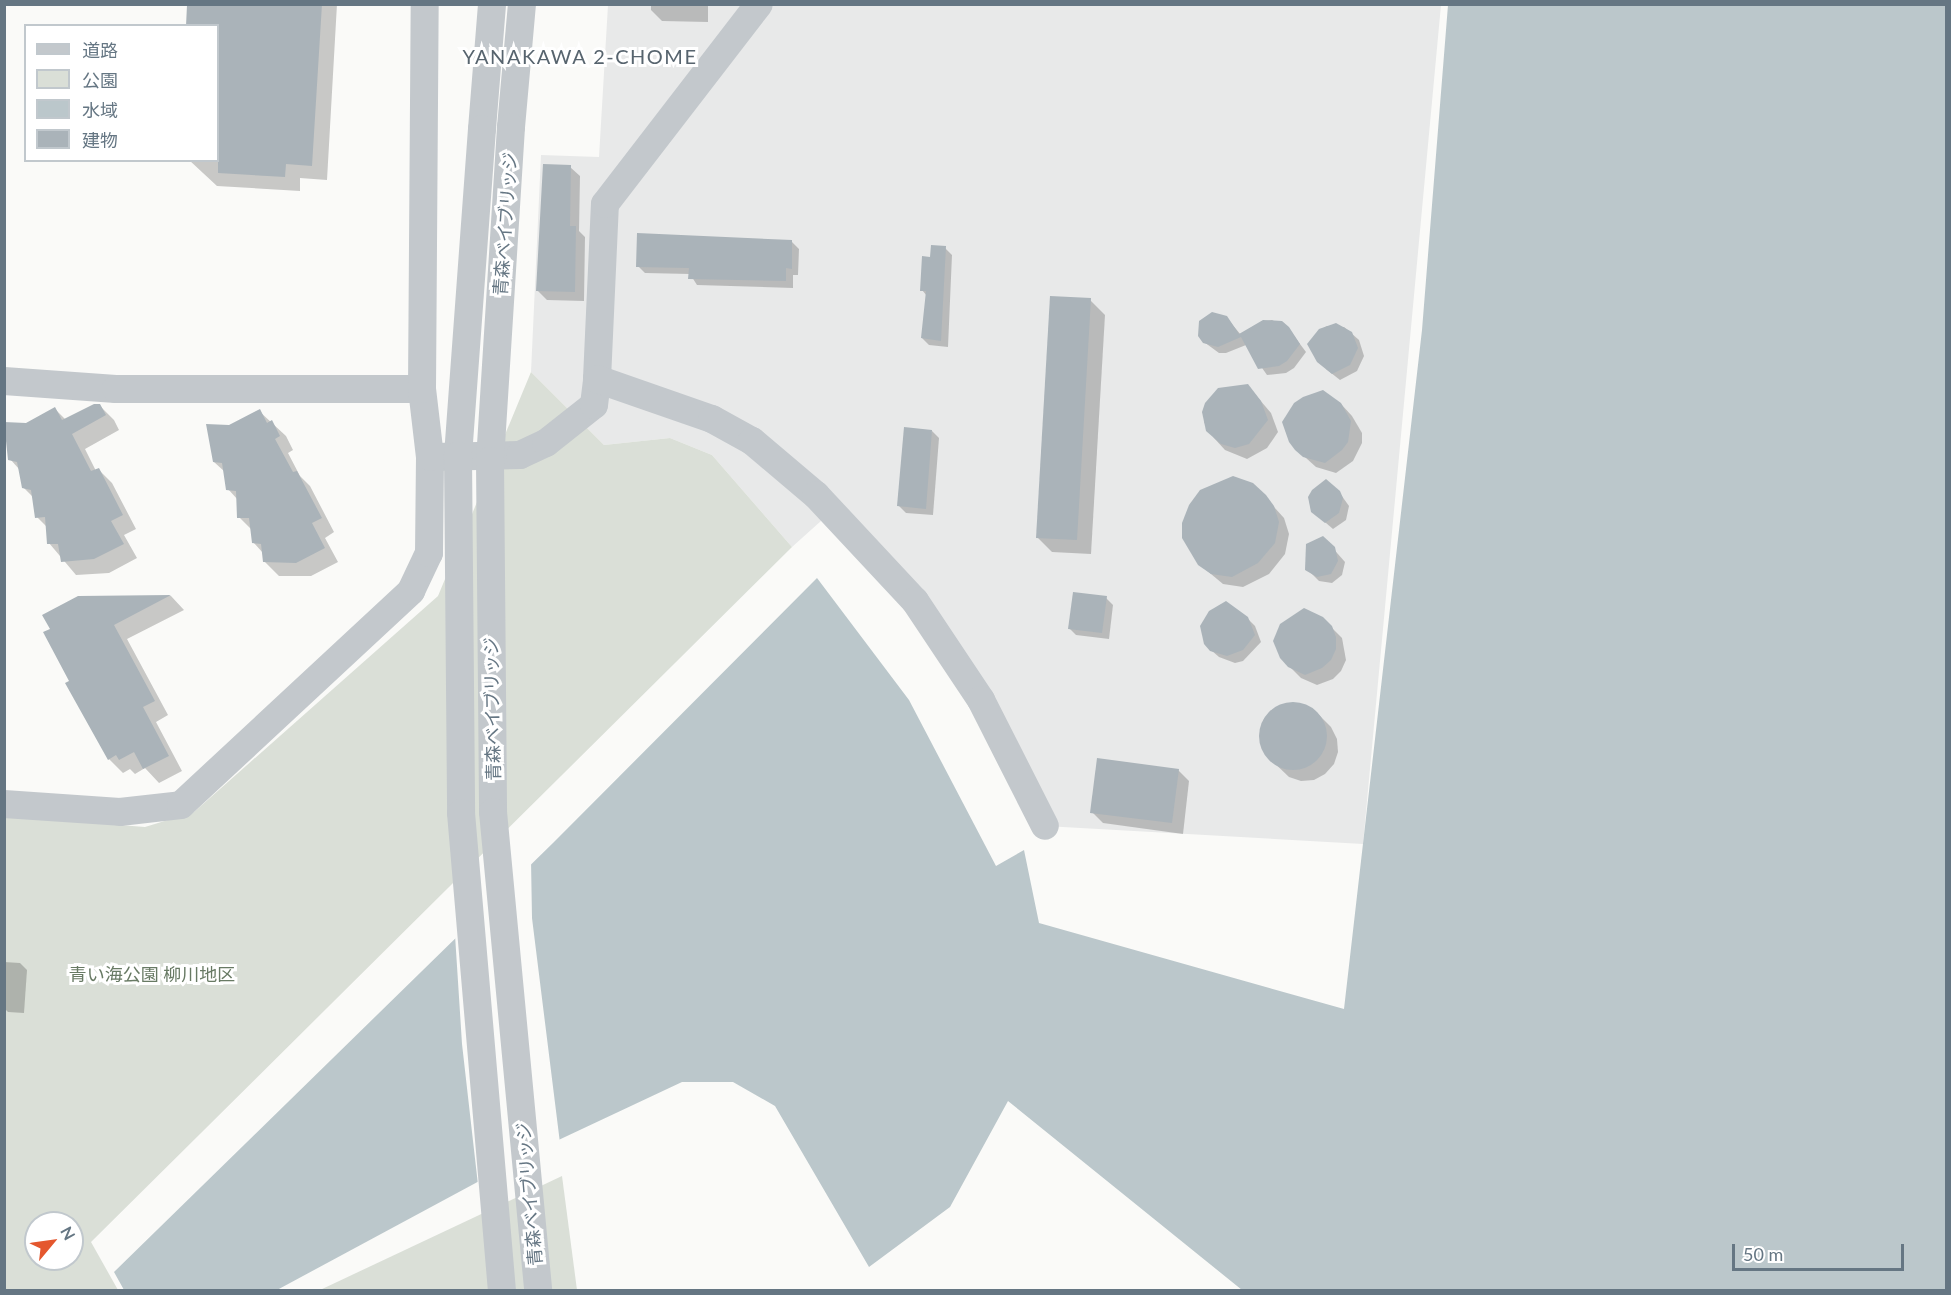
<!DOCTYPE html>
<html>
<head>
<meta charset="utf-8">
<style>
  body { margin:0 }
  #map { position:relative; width:1951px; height:1295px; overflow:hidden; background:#fafaf8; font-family:Lato,"Noto Sans JP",sans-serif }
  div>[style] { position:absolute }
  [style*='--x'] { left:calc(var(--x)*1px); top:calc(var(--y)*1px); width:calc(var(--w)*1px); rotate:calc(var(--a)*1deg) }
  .built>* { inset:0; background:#e8e9e9 }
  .green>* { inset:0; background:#dadfd7 }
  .water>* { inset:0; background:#bbc7cb }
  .pier>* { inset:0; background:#fafaf8 }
  .shadow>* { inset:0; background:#0003 }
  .building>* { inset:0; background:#aab3b9 }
  .round { border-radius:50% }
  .minor>* { height:28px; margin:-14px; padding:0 14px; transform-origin:14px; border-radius:14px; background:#c3c8cc }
  .minor-bridge>* { height:28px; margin:-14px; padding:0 14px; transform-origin:14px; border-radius:14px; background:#c3c8cc }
  span { translate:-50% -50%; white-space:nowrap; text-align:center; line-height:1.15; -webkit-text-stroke:6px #fff; paint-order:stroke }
  .street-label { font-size:18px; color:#657683 }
  .park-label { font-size:18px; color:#687a64 }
  .neighbourhood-label { font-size:20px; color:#57646e; letter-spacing:1.5px }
  .frame { position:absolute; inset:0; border:6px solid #657683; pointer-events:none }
  .legend { position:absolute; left:24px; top:24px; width:195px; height:138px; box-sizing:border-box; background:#fff; border:2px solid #c1c8cd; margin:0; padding:8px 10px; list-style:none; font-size:18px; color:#657683 }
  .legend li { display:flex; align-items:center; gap:12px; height:30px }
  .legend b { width:30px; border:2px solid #c1c8cd }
  .north { position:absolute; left:24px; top:1211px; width:60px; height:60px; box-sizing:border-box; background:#fff; border:2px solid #c1c8cd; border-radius:50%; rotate:61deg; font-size:16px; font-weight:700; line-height:24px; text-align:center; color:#657683 }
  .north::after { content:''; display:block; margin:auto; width:21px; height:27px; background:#e4572e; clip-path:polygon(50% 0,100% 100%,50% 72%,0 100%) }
  .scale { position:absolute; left:1732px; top:1244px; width:172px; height:27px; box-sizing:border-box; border:3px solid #657683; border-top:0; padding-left:8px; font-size:18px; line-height:21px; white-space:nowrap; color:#657683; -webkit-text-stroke:4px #fff; paint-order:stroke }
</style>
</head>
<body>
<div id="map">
  <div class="built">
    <div style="clip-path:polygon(608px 5px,1441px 5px,1363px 844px,1045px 826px,981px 700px,831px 512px,792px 547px,712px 455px,670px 438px,604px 445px,531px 372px,541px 155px,599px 157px)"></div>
  </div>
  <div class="green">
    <div style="clip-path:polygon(evenodd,531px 372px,604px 445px,670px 438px,712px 455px,792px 547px,91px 1242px,118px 1290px,5px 1290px,4px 816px,145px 827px,194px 812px,438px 596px,531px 372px,36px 1223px,72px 1223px,72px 1259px,36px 1259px,36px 1223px)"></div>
    <div style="clip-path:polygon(562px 1176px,577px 1290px,320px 1290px)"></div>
  </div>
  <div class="water">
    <div style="clip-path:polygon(1448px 5px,1946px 5px,1946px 1290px,1242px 1290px,1008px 1101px,950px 1207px,869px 1267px,775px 1106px,733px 1082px,682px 1082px,533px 1152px,277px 1290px,124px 1290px,114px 1272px,554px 842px,817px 578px,909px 700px,996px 866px,1024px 850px,1039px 923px,1344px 1009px,1422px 330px)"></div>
  </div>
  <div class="pier">
    <div style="clip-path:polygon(531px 860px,532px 918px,560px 1143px,478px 1185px,462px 1044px,455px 935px)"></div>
  </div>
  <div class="shadow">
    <div style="clip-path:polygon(213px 4px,337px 4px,327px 180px,300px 178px,300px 191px,217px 186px,189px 160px,218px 160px,218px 26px)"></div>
    <div style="clip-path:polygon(651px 4px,708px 4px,708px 22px,662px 21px,651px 10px)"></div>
    <div style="clip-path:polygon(570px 167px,580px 176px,579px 231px,585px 237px,584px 301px,547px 300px,537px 290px)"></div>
    <div style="clip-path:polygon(792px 242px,799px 249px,798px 275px,793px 275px,793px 288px,697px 285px,690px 274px,645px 273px,638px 266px)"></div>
    <div style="clip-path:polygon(945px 248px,952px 255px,948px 347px,929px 345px,922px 338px,927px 296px,922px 290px,931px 258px)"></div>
    <div style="clip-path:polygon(1090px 300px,1105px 315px,1091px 554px,1052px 552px,1037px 537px)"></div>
    <div style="clip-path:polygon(1226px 317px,1241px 335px,1264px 321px,1272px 320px,1288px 328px,1306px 352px,1294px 368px,1286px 373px,1267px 375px,1246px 345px,1226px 353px,1219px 353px,1204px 342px)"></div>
    <div style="clip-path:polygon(1327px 326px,1344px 327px,1351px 333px,1359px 340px,1364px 356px,1357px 371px,1340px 380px,1326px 369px,1320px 330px)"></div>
    <div style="clip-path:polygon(1248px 386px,1271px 413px,1278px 432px,1267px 448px,1247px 459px,1225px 450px,1214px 438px,1204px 422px)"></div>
    <div style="clip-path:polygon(1341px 404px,1352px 416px,1362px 433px,1362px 443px,1353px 461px,1336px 473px,1316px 467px,1296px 449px)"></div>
    <div style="clip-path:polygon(100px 406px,114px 420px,119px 430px,85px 449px,96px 471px,98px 469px,112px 483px,136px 529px,124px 535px,137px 558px,109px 573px,76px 575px,49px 543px,47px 527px,37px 517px,34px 498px,23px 487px,19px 469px,10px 459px,26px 424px,55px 409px,66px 420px)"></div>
    <div style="clip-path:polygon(259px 411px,286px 436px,293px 450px,288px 453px,300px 476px,310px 486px,334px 532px,325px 538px,338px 562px,311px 576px,279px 576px,264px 561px,263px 553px,253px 542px,252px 530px,239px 517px,238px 500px,228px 489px,225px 472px,214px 462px,229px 426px)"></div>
    <div style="clip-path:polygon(932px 431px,939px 438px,933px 515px,906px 513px,899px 506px)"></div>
    <div style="clip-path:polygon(1339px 492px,1349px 506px,1346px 520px,1333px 529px,1312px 511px)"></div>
    <div style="clip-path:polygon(1264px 496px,1284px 518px,1289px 534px,1285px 554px,1269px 574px,1243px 587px,1223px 584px,1199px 564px)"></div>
    <div style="clip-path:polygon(1330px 545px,1345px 562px,1342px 575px,1332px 583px,1319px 581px,1307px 569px)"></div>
    <div style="clip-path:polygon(171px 596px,184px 610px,127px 639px,168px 715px,156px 722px,182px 771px,159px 783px,145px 768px,135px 774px,130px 769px,123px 773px,109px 759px,71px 681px,52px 629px,78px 597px)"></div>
    <div style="clip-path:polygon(1106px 598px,1113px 605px,1109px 639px,1076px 635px,1069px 628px)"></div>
    <div style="clip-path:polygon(1247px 618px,1255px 626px,1261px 642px,1243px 661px,1235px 663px,1219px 657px,1211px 650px)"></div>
    <div style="clip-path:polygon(1322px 618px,1342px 638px,1346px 660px,1341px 671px,1333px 679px,1317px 685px,1301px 678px,1289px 666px)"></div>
    <div style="clip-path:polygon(1297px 703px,1309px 707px,1319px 715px,1331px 727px,1337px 739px,1338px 752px,1334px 764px,1325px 774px,1314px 780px,1301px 781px,1289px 777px,1267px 756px,1261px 745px,1260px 732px,1264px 719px,1272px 710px,1284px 704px)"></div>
    <div style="clip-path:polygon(1178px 770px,1189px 781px,1183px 834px,1103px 823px,1092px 812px)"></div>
    <div style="clip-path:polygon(4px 962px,20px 963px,27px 970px,24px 1013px,8px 1012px,4px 1008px)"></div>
  </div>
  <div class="building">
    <div style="clip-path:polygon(211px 4px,322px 4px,312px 166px,286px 164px,285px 177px,218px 173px,218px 26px,186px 26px,187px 5px)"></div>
    <div style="clip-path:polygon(543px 164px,571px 165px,570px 226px,576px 226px,575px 292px,536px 291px)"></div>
    <div style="clip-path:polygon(637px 233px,792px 240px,792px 269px,786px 268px,786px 281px,688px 279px,689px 268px,636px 267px)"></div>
    <div style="clip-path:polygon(931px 245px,946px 246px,941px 341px,921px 338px,926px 291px,920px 291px,922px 256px,930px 257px)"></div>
    <div style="clip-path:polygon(1050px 296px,1091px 298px,1077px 540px,1036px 538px)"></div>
    <div style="clip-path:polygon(1212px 312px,1227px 316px,1239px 334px,1263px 320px,1282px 321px,1289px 327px,1300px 344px,1287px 361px,1279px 366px,1258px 369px,1241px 337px,1218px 347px,1203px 343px,1198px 336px,1199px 321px)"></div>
    <div style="clip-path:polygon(1336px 323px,1352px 332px,1358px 348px,1350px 365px,1332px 374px,1317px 362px,1307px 344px,1319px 329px)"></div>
    <div style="clip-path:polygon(1248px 384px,1261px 401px,1268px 420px,1249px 444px,1235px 448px,1221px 444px,1206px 431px,1202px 412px,1205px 403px,1218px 388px)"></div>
    <div style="clip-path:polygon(1323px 390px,1341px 403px,1351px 421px,1348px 442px,1342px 450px,1325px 463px,1303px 457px,1295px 450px,1289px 442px,1282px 422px,1294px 403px,1303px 397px)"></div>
    <div style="clip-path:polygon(94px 404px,100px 404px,106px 415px,72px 434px,91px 471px,99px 468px,123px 515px,111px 521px,124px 544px,94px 559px,61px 562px,58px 544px,47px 544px,45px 517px,35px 518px,31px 490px,22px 488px,17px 462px,8px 460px,4px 422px,26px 423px,55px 407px,62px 420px)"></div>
    <div style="clip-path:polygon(260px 409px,267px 423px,272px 420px,280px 436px,275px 439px,293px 472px,297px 471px,322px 518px,312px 523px,325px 548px,296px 563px,263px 562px,261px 544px,252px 543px,249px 518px,237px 518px,236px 491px,226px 490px,222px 463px,213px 462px,206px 424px,229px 425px)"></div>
    <div style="clip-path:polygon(904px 427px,932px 430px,926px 509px,897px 506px)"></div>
    <div style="clip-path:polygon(1233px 476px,1253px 483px,1266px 495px,1274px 506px,1279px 522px,1275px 543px,1258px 563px,1232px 577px,1211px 574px,1198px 565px,1182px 538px,1182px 523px,1189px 505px,1200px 490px)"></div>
    <div style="clip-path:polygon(1326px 479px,1340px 491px,1343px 498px,1339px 513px,1325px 523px,1311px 512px,1308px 497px,1312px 490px)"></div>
    <div style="clip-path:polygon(1323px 536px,1335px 547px,1338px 561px,1331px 574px,1317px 577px,1305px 570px,1306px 544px)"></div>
    <div style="clip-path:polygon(1073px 592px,1107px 596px,1102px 633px,1068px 629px)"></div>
    <div style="clip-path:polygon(171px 595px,114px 625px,155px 701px,143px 707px,169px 756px,143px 769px,134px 752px,119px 760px,116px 755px,108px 760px,65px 683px,69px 681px,43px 632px,50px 629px,42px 615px,78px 596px)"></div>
    <div style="clip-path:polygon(1226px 601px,1248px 617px,1255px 635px,1243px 650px,1227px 656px,1210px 651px,1204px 644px,1200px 626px,1209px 611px)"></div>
    <div style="clip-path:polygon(1304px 608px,1323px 617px,1332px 626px,1336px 637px,1336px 649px,1331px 660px,1322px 668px,1305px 675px,1288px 667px,1280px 658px,1273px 641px,1280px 624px)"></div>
    <div class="round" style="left:1259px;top:702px;width:68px;height:68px"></div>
    <div style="clip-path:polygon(1097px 758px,1179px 769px,1172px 823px,1090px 813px)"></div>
  </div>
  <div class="minor">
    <div style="--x:511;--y:127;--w:123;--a:-84.9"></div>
    <div style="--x:482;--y:129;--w:125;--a:-85.4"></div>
    <div style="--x:597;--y:379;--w:175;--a:-87.4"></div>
    <div style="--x:605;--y:204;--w:252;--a:-52.4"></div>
    <div style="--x:4;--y:381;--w:112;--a:4.1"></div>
    <div style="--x:116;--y:389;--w:306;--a:0"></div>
    <div style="--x:434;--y:457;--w:86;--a:-1.3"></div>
    <div style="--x:520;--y:455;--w:29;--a:-25"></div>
    <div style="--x:546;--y:443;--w:61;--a:-38.4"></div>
    <div style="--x:594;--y:405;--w:26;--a:-83"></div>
    <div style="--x:597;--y:379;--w:122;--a:19.2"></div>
    <div style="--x:712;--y:419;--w:46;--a:28.8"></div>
    <div style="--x:752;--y:441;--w:84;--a:40.2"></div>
    <div style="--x:816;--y:495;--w:145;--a:47"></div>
    <div style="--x:915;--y:601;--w:119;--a:56.3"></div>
    <div style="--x:981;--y:700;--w:141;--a:63.1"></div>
    <div style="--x:4;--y:804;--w:116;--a:3.9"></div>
    <div style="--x:120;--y:812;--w:61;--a:-6.5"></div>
    <div style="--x:181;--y:805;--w:314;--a:-42.9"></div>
    <div style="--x:411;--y:591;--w:42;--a:-64.7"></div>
    <div style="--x:429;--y:553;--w:96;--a:-89.4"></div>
    <div style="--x:430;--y:457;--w:68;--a:-96.7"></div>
    <div style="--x:422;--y:389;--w:385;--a:-89.6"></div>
  </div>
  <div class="minor-bridge">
    <div style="--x:511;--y:127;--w:335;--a:93.6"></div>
    <div style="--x:490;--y:461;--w:351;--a:89.5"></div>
    <div style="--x:493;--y:812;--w:480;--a:84.6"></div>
    <div style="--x:482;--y:129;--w:328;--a:94.2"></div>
    <div style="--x:458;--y:456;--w:357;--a:89.5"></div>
    <div style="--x:461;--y:813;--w:479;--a:85.1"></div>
  </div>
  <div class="street-label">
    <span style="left:505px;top:224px;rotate:-86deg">青森ベイブリッジ</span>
    <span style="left:492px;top:709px;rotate:-91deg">青森ベイブリッジ</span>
    <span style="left:529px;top:1194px;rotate:-95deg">青森ベイブリッジ</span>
  </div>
  <div class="park-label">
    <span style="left:152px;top:974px">青い海公園 柳川地区</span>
  </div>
  <div class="neighbourhood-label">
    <span style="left:580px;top:56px">YANAKAWA 2-CHOME</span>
  </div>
  <div class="frame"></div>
  <ul class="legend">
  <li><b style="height:8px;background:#c3c8cc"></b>道路</li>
  <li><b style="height:16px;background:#dadfd7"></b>公園</li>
  <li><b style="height:16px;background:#bbc7cb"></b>水域</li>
  <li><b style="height:16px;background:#aab3b9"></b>建物</li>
  </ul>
  <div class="north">N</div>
  <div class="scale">50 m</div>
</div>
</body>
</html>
